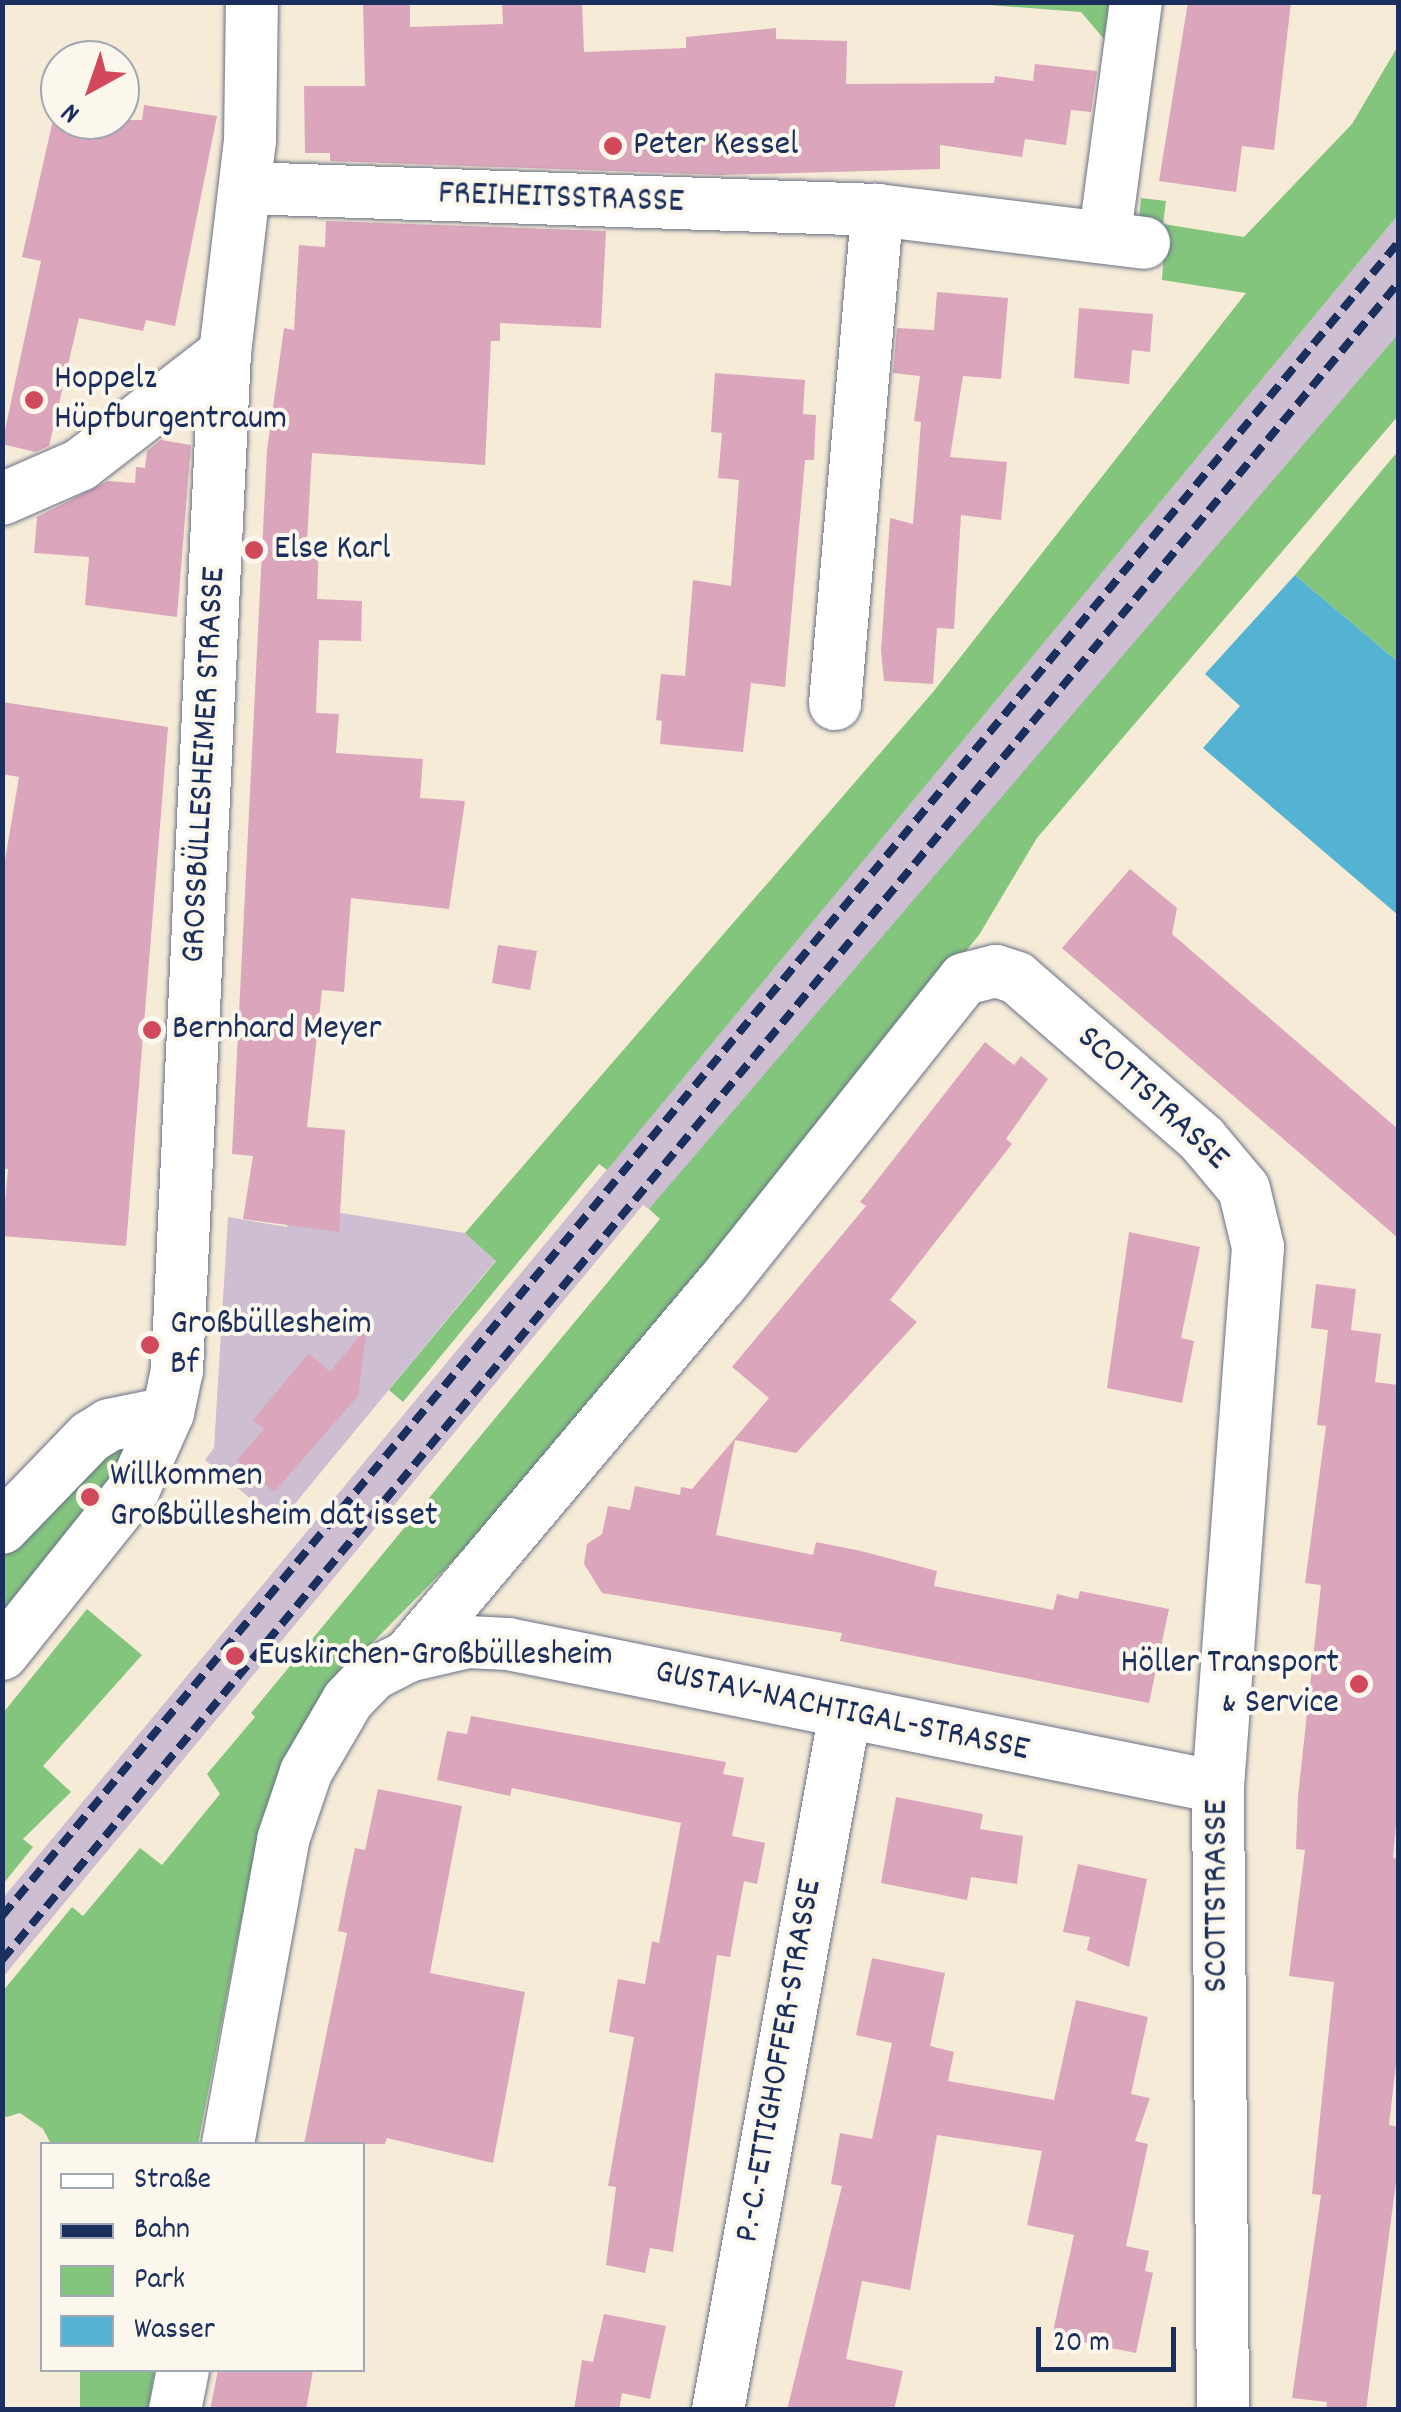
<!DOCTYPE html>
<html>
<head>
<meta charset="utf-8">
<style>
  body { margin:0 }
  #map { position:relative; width:1401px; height:2412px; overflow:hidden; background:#f6ebd7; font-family:Dekko,sans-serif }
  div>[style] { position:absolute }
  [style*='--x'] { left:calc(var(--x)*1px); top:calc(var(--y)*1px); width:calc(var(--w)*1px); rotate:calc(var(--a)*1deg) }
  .industrial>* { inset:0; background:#cdbed2 }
  .green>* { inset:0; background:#84c57e }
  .water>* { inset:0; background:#54b2d2 }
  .building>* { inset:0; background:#dba6bc }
  .roads { filter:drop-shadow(0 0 2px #687188) drop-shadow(0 0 2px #687188) }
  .minor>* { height:52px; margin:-26px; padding:0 26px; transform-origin:26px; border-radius:26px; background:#fff }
  .rail>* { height:8px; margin-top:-4px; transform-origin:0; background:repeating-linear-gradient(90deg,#1b2f5e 0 15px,transparent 0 23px) }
  .dots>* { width:28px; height:28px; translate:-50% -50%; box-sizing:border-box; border:5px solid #fbf7ec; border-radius:50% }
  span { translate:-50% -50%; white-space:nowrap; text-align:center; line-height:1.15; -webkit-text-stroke:8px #fbf7ec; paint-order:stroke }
  .poi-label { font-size:35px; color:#1b2f5e }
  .left { translate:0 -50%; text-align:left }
  .right { translate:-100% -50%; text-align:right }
  .street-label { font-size:35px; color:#1b2f5e }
  .frame { position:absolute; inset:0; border:5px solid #1b2f5e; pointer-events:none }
  .legend { position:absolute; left:40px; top:2142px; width:325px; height:230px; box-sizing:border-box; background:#fbf7ec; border:2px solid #a1a7b3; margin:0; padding:12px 18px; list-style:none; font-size:30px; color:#1b2f5e }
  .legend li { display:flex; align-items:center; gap:20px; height:50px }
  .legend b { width:50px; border:2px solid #a1a7b3 }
  .north { position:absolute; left:40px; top:40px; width:100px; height:100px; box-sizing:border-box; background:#fbf7ec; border:2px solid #a1a7b3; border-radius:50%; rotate:220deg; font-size:28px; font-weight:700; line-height:40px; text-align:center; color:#1b2f5e }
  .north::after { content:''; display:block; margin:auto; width:35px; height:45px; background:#d1495b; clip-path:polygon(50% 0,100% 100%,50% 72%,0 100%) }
  .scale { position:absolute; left:1036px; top:2327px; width:140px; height:45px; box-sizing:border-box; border:5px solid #1b2f5e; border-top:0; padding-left:12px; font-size:30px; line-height:35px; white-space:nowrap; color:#1b2f5e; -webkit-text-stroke:8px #fbf7ec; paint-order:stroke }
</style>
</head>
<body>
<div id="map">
  <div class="industrial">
    <div style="clip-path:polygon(1398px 215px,1398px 334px,781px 1060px,649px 1209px,643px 1205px,3px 1977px,3px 1898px)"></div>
    <div style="clip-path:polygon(292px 1205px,465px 1233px,496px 1260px,279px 1523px,205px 1460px,214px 1448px,228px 1217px,287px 1227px)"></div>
  </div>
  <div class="green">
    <div style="clip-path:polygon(964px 3px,1109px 2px,1109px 3px,1104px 39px,1081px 12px)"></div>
    <div style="clip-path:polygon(1398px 46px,1398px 215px,607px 1170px,599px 1164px,403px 1402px,389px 1390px,496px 1261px,465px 1233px,933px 692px,1246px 293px,1162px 280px,1164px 248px,1139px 221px,1141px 198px,1166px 201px,1163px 224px,1244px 237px,1352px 124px)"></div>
    <div style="clip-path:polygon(1398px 334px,1398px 416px,1037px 838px,979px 935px,543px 1469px,324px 1692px,295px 1739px,260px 1823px,198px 2144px,51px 2144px,43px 2129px,20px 2113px,3px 2118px,3px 1991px,72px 1907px,83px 1916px,140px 1848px,162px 1865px,220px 1794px,207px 1774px,255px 1717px,251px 1713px,660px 1219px,649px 1209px)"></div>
    <div style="clip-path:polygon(1398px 451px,1398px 662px,1295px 575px)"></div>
    <div style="clip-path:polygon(103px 1445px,125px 1448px,124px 1459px,3px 1618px,3px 1548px)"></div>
    <div style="clip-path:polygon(87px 1609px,142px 1655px,43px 1766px,71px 1792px,23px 1839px,33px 1847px,3px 1884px,3px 1713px)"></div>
    <div style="clip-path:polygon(80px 2370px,155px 2370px,148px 2409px,80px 2409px)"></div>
  </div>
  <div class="water">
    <div style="clip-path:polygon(1295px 575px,1398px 662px,1398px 915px,1203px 748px,1240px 706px,1205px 674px)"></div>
  </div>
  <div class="building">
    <div style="clip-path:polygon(363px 2px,410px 2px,410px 27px,503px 24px,502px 2px,582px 2px,584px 52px,686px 48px,686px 37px,776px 28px,776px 39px,847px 41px,846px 84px,994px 83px,995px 76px,1033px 81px,1035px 64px,1097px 71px,1091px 112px,1071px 110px,1066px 145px,1025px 139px,1022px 157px,940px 145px,940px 169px,721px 175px,330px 161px,330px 153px,305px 153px,304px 86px,365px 86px)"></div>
    <div style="clip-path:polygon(1188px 2px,1291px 2px,1274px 150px,1242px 146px,1236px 192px,1159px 181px)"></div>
    <div style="clip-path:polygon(144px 105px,217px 116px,175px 326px,146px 320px,143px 331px,79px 318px,49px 446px,35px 452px,2px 444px,41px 261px,22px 257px,53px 120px,142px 120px)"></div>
    <div style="clip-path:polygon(326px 221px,606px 231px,601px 328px,500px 323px,500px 341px,491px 341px,485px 465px,312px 453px,307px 541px,319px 542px,317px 599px,362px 601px,361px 641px,319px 640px,316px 713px,339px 714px,336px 753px,423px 759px,420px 798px,465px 801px,449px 909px,351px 898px,344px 992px,322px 990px,307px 1127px,345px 1130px,339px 1232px,243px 1219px,253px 1156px,232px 1154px,267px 450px,284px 328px,294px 330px,299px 245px,325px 247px)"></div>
    <div style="clip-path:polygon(937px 292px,1008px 298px,1001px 379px,963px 376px,950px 457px,1007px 462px,1001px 520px,961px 515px,954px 629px,937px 628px,933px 684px,884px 681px,881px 651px,890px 518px,913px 524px,921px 422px,914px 421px,920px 376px,893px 373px,897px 328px,934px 330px)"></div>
    <div style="clip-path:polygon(1079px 308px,1153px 314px,1150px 352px,1132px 350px,1129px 384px,1074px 378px)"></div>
    <div style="clip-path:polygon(715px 373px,805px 380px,803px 414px,816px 415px,814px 460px,805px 460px,785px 687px,751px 683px,743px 752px,660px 744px,662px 721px,656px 720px,661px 674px,685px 676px,693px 580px,731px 586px,739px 480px,718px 478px,722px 433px,711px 432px)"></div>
    <div style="clip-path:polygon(161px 440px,191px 445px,177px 617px,85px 605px,89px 557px,34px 553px,37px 517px,108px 481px,135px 483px,136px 467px,145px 468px,147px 451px)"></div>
    <div style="clip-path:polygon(2px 702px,168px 727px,126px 1246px,2px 1236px,8px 1169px,2px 1168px,2px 878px,19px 777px,2px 774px)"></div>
    <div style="clip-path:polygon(1130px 869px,1177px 908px,1172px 934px,1398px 1129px,1398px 1238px,1062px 948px)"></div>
    <div style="clip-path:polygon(498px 945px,537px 951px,530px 990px,492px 983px)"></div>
    <div style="clip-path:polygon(985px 1042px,1014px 1065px,1021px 1056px,1048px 1079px,1006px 1139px,1012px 1144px,890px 1300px,917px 1322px,796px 1453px,735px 1440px,716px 1535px,813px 1555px,816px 1542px,861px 1551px,937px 1571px,934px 1586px,1053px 1610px,1057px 1594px,1078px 1599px,1080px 1591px,1169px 1609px,1149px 1703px,840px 1641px,842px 1633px,602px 1593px,584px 1564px,587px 1544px,602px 1534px,608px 1506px,630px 1510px,635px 1486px,680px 1495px,681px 1487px,692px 1489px,769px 1398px,732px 1367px,866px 1206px,860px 1202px)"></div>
    <div style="clip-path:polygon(1129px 1232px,1200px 1247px,1181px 1338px,1194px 1341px,1182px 1403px,1107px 1388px)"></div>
    <div style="clip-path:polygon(1316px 1284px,1356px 1289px,1351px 1330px,1381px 1334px,1375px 1382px,1398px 1385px,1398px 1803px,1393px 1858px,1398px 1859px,1398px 2047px,1389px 2125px,1398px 2127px,1398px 2167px,1366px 2410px,1326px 2410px,1327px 2402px,1292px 2398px,1321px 2195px,1312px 2194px,1334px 1982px,1289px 1976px,1305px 1850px,1296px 1849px,1298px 1796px,1321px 1585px,1305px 1583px,1326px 1426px,1317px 1425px,1328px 1330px,1311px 1328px)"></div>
    <div style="clip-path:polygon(367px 1327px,358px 1396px,274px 1492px,237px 1460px,264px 1429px,253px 1420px,309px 1353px,330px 1372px)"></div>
    <div style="clip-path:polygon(471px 1716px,726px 1762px,723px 1774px,744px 1778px,732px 1836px,765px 1843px,757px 1884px,744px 1881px,730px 1957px,717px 1955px,673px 2252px,650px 2248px,645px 2273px,606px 2265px,616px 2187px,608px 2186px,634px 2037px,609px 2032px,618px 1979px,645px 1984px,652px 1941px,659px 1943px,681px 1823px,512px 1788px,510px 1796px,437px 1780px,447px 1731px,467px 1734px)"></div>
    <div style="clip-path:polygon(378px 1789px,462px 1806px,430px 1973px,525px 1992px,493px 2163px,387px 2138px,385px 2144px,304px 2144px,347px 1933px,338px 1931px,346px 1890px,355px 1848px,365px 1850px)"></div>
    <div style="clip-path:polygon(896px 1797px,983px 1814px,980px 1829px,1023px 1836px,1017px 1884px,971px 1877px,967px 1900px,881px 1883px)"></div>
    <div style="clip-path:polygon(1078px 1864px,1147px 1879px,1129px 1967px,1087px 1950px,1090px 1937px,1063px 1932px)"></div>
    <div style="clip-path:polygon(872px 1958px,945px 1973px,930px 2046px,954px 2052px,948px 2081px,1054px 2100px,1076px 2000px,1148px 2017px,1131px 2094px,1150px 2098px,1135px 2141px,1148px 2144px,1126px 2246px,1149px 2251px,1145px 2271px,1153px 2273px,1136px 2353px,1052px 2336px,1074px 2235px,1027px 2225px,1042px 2151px,937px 2135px,910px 2290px,862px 2281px,846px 2359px,903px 2371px,894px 2410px,787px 2410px,842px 2186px,831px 2184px,840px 2133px,872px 2139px,892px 2043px,856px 2035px)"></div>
    <div style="clip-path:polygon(604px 2314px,666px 2326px,650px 2399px,622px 2393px,619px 2410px,574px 2410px,582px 2360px,593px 2362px)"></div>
    <div style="clip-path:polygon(218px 2370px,313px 2370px,306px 2410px,210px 2410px)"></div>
  </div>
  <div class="roads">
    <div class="minor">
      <div style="--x:245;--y:188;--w:632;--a:1.99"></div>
      <div style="--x:877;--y:210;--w:269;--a:7"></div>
      <div style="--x:1105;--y:234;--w:234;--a:-82.4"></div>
      <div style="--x:2;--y:499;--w:85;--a:-23.6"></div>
      <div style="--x:80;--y:465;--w:183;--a:-37.7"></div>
      <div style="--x:835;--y:704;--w:496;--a:-85.1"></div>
      <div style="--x:2;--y:1528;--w:127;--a:-46"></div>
      <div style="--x:90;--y:1437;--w:22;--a:-32"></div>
      <div style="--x:109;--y:1425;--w:60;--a:-11.5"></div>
      <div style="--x:2;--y:1654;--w:211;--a:-51.3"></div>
      <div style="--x:134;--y:1489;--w:83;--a:-65.9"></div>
      <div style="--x:168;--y:1413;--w:44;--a:-78.2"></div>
      <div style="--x:177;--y:1370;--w:1018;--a:-87.3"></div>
      <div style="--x:225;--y:353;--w:213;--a:-83.3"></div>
      <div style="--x:250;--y:141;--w:139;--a:-89.2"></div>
      <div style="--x:408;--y:1656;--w:484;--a:-49.9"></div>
      <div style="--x:720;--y:1286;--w:392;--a:-51.5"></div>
      <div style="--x:964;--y:979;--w:33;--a:-14"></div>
      <div style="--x:996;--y:971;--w:22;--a:18"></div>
      <div style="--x:1017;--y:978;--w:245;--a:41"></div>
      <div style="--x:1202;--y:1139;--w:65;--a:50"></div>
      <div style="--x:1244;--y:1189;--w:60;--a:76.4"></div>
      <div style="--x:1258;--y:1247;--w:541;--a:94.24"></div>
      <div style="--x:1218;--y:1787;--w:623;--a:89.54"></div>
      <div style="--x:228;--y:2144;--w:309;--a:-79.7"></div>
      <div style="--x:283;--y:1840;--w:72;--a:-71.3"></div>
      <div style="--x:306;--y:1772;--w:83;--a:-59.7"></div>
      <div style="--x:348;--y:1700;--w:36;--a:-46"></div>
      <div style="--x:373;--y:1674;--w:39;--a:-27"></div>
      <div style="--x:408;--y:1656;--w:62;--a:-13.1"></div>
      <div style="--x:468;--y:1642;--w:40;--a:2.9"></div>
      <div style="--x:508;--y:1644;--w:724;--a:11.39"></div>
      <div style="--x:175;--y:2410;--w:41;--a:-78.7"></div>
      <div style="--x:718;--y:2410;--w:708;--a:-79.67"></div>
    </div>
  </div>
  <div class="rail">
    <div style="--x:2;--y:1916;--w:2179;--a:-50.16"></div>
    <div style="--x:2;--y:1960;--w:2182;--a:-50.22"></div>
  </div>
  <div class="dots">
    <div style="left:613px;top:146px;background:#d1495b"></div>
    <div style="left:34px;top:400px;background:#d1495b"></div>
    <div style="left:254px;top:550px;background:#d1495b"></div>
    <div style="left:152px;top:1030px;background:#d1495b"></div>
    <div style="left:150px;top:1345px;background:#d1495b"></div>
    <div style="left:90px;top:1497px;background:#d1495b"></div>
    <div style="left:235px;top:1656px;background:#d1495b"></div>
    <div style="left:1359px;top:1684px;background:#d1495b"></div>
  </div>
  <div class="poi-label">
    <span class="left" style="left:633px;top:146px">Peter Kessel</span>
    <span class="left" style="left:54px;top:400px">Hoppelz<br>Hüpfburgentraum</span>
    <span class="left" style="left:274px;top:550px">Else Karl</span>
    <span class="left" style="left:172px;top:1030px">Bernhard Meyer</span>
    <span class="left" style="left:170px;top:1345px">Großbüllesheim<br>Bf</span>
    <span class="left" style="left:110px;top:1497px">Willkommen<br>Großbüllesheim dat isset</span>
    <span class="left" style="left:258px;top:1656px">Euskirchen-Großbüllesheim</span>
    <span class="right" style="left:1339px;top:1684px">Höller Transport<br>&amp; Service</span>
  </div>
  <div class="street-label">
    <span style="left:561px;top:199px;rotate:2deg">FREIHEITSSTRASSE</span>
    <span style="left:205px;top:765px;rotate:-87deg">GROSSBÜLLESHEIMER STRASSE</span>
    <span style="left:1152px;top:1099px;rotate:43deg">SCOTTSTRASSE</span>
    <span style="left:842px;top:1712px;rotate:12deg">GUSTAV-NACHTIGAL-STRASSE</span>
    <span style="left:1218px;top:1896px;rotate:-90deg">SCOTTSTRASSE</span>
    <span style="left:780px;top:2061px;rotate:-80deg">P.-C.-ETTIGHOFFER-STRASSE</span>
  </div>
  <div class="frame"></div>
  <ul class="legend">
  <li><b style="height:12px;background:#fff"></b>Straße</li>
  <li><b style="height:12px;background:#1b2f5e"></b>Bahn</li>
  <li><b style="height:28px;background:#84c57e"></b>Park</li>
  <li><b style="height:28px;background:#54b2d2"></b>Wasser</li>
  </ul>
  <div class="north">N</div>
  <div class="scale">20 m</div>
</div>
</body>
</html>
